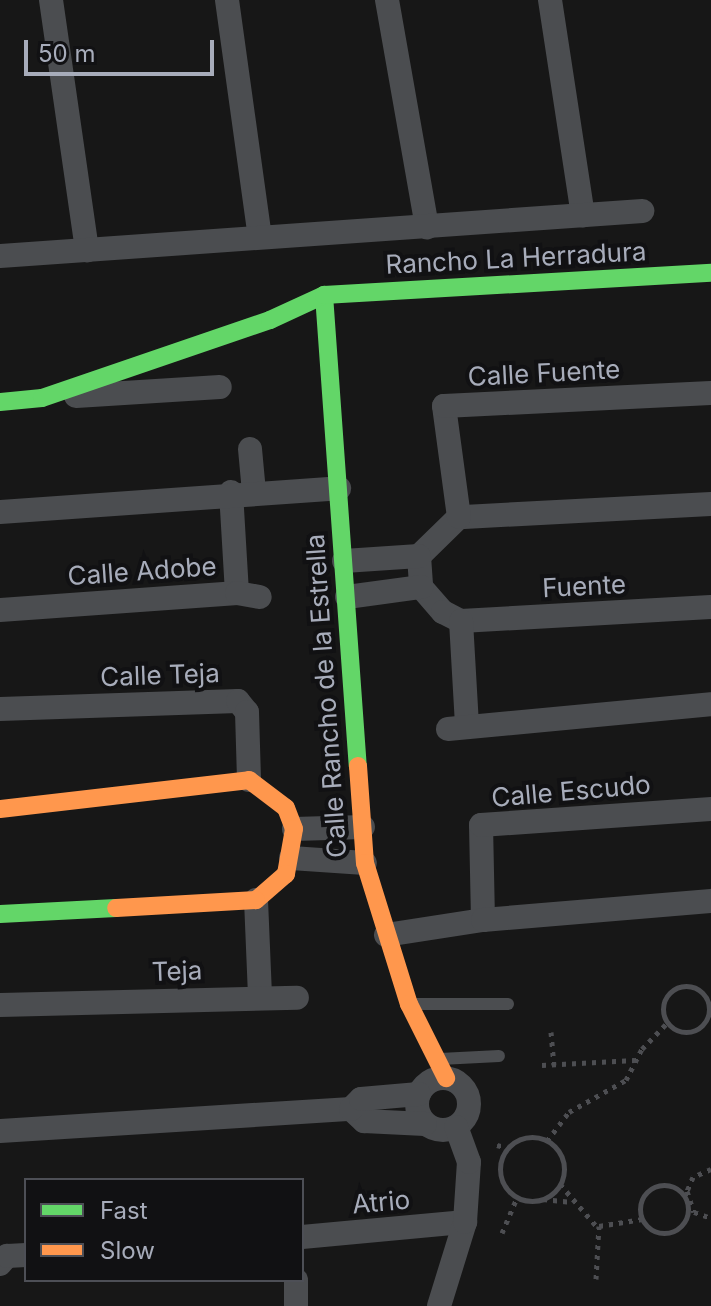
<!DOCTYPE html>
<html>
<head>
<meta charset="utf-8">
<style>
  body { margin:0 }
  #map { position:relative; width:711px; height:1306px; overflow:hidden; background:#171717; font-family:Inter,sans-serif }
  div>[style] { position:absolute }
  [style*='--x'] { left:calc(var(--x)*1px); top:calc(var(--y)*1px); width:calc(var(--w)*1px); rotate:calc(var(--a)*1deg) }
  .path>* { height:5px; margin-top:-2.5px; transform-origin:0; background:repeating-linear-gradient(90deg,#4d4e52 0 4px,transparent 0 10px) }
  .path>.ring { margin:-2.5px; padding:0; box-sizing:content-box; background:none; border:5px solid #4d4e52; border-radius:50% }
  .lane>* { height:12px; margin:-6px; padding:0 6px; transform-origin:6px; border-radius:6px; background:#4b4d50 }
  .street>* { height:24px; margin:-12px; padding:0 12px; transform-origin:12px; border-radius:12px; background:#4b4d50 }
  .street>.ring { margin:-12px; padding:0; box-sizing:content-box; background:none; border:24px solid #4b4d50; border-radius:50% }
  .fast>* { height:18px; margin:-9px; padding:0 9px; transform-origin:9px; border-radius:9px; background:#63d668 }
  .slow>* { height:18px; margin:-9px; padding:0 9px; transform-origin:9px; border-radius:9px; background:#ff974d }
  span { translate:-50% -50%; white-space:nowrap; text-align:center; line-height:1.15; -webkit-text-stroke:8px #111113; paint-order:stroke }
  .street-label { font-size:26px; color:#a7acba }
  .legend { position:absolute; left:24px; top:1178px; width:280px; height:104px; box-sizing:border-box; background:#111113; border:2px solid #4d4f56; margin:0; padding:10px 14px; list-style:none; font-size:24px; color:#a7acba }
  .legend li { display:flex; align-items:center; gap:16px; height:40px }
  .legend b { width:40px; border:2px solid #4d4f56 }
  .scale { position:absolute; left:24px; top:40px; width:190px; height:36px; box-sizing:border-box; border:4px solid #a7acba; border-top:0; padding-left:10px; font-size:24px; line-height:28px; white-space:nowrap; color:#a7acba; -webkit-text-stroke:6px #111113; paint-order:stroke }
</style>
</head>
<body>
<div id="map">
  <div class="path">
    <div class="ring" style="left:663px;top:986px;width:41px;height:41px"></div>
    <div style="--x:551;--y:1032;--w:33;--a:85"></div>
    <div style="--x:542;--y:1065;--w:93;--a:-3.1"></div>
    <div class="ring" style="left:500px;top:1137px;width:59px;height:59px"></div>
    <div style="--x:547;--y:1141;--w:36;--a:-53"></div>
    <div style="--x:569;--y:1112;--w:65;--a:-29.3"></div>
    <div style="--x:626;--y:1080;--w:35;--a:-63"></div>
    <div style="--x:642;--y:1049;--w:36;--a:-46"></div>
    <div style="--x:497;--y:1145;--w:11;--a:15"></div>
    <div style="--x:711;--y:1169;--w:20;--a:156"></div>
    <div style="--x:693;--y:1177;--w:15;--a:113"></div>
    <div style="--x:687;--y:1191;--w:22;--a:72"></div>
    <div style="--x:694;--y:1212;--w:18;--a:19"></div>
    <div style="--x:560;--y:1184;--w:58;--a:49.2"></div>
    <div class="ring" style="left:640px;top:1185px;width:43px;height:43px"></div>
    <div style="--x:543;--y:1199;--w:29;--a:6"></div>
    <div style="--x:502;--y:1233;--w:39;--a:-67"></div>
    <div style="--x:596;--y:1279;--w:53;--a:-86.8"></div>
    <div style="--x:599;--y:1226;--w:44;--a:-9.2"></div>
  </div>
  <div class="lane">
    <div style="--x:412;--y:1004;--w:96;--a:0"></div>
    <div style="--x:440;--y:1059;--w:59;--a:-2.9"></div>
  </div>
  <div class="street">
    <div style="--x:51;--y:0;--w:253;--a:81.8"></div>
    <div style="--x:227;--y:0;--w:239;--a:82.1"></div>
    <div style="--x:387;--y:0;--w:231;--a:80"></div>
    <div style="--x:550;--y:0;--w:218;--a:81.3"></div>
    <div style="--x:0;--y:256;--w:644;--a:-4.01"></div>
    <div style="--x:76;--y:396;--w:144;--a:-3.6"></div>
    <div style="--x:250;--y:449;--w:43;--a:84.7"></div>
    <div style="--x:231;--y:492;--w:101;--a:86.6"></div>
    <div style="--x:711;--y:504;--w:252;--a:177"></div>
    <div style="--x:459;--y:517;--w:56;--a:135.7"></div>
    <div style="--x:419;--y:556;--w:31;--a:86"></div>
    <div style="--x:421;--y:587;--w:33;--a:49"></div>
    <div style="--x:443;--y:612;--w:20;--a:27"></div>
    <div style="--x:461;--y:621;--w:250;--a:-3.2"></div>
    <div style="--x:0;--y:512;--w:340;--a:-4"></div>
    <div style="--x:459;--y:517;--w:112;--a:-97.7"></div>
    <div style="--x:444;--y:406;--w:267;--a:-2.8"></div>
    <div style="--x:344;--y:561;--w:75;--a:-3.8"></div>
    <div style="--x:347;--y:597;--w:75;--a:-7.7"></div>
    <div style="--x:0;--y:610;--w:238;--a:-4.1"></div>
    <div style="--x:237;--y:593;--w:23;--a:10"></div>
    <div style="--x:461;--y:621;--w:104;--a:86.7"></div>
    <div style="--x:0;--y:709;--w:238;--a:-1.9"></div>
    <div style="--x:238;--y:701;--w:14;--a:51"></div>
    <div style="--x:247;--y:712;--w:68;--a:88.3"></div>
    <div style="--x:448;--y:729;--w:264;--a:-5.4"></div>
    <div style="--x:294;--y:829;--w:69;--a:-1.7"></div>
    <div style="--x:291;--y:858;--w:74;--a:3.9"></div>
    <div style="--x:256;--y:900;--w:96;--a:87.6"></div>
    <div style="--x:483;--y:920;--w:95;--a:-91.2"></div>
    <div style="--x:481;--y:825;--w:231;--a:-4"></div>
    <div style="--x:386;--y:935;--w:98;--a:-8.8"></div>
    <div style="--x:483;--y:920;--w:229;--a:-4.8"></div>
    <div style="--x:0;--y:1005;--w:297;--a:-1.4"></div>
    <div class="ring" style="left:417px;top:1078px;width:28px;height:28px"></div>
    <div style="--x:351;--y:1109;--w:18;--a:43"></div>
    <div style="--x:364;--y:1121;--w:61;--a:2.8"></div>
    <div style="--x:0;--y:1131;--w:352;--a:-3.6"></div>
    <div style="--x:351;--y:1109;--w:14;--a:-45"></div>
    <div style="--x:361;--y:1099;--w:58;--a:-4.9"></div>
    <div style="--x:302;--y:1237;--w:164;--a:-5.3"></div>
    <div style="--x:0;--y:1264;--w:11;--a:-49"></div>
    <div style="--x:7;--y:1256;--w:19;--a:-3"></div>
    <div style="--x:296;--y:1306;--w:26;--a:-90"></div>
    <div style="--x:439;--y:1306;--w:88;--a:-72.8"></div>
    <div style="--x:465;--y:1222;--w:60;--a:-86.2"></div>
    <div style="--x:469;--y:1162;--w:37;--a:-110"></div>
  </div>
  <div class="fast">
    <div style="--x:324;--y:295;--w:472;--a:85.9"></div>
    <div style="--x:0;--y:402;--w:42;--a:-5.4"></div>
    <div style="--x:42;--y:398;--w:241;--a:-18.9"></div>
    <div style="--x:270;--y:320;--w:60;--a:-24.8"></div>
    <div style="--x:324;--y:295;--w:388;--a:-3.3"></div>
    <div style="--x:0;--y:914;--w:116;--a:-3"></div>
  </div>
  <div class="slow">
    <div style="--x:358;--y:766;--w:97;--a:85.9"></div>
    <div style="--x:365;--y:863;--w:148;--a:72.7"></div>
    <div style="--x:409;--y:1004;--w:83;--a:63.4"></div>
    <div style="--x:0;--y:809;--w:251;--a:-6.6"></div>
    <div style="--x:249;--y:780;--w:46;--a:37.1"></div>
    <div style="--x:286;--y:808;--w:22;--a:69"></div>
    <div style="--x:294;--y:829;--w:46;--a:100.1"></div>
    <div style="--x:286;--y:874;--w:40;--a:139"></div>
    <div style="--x:256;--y:900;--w:140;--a:176.7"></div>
  </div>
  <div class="street-label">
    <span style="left:516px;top:258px;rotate:-3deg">Rancho La Herradura</span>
    <span style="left:544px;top:373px;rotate:-3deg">Calle Fuente</span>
    <span style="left:142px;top:571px;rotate:-4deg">Calle Adobe</span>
    <span style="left:584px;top:586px;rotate:-3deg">Fuente</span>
    <span style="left:160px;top:675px;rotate:-2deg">Calle Teja</span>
    <span style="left:326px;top:696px;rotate:-94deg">Calle Rancho de la Estrella</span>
    <span style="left:571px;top:791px;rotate:-5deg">Calle Escudo</span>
    <span style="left:177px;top:971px;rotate:-2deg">Teja</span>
    <span style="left:381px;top:1202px;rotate:-5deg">Atrio</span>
  </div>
  <ul class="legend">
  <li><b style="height:10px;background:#63d668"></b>Fast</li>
  <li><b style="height:10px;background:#ff974d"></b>Slow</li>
  </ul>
  <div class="scale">50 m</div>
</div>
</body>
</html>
